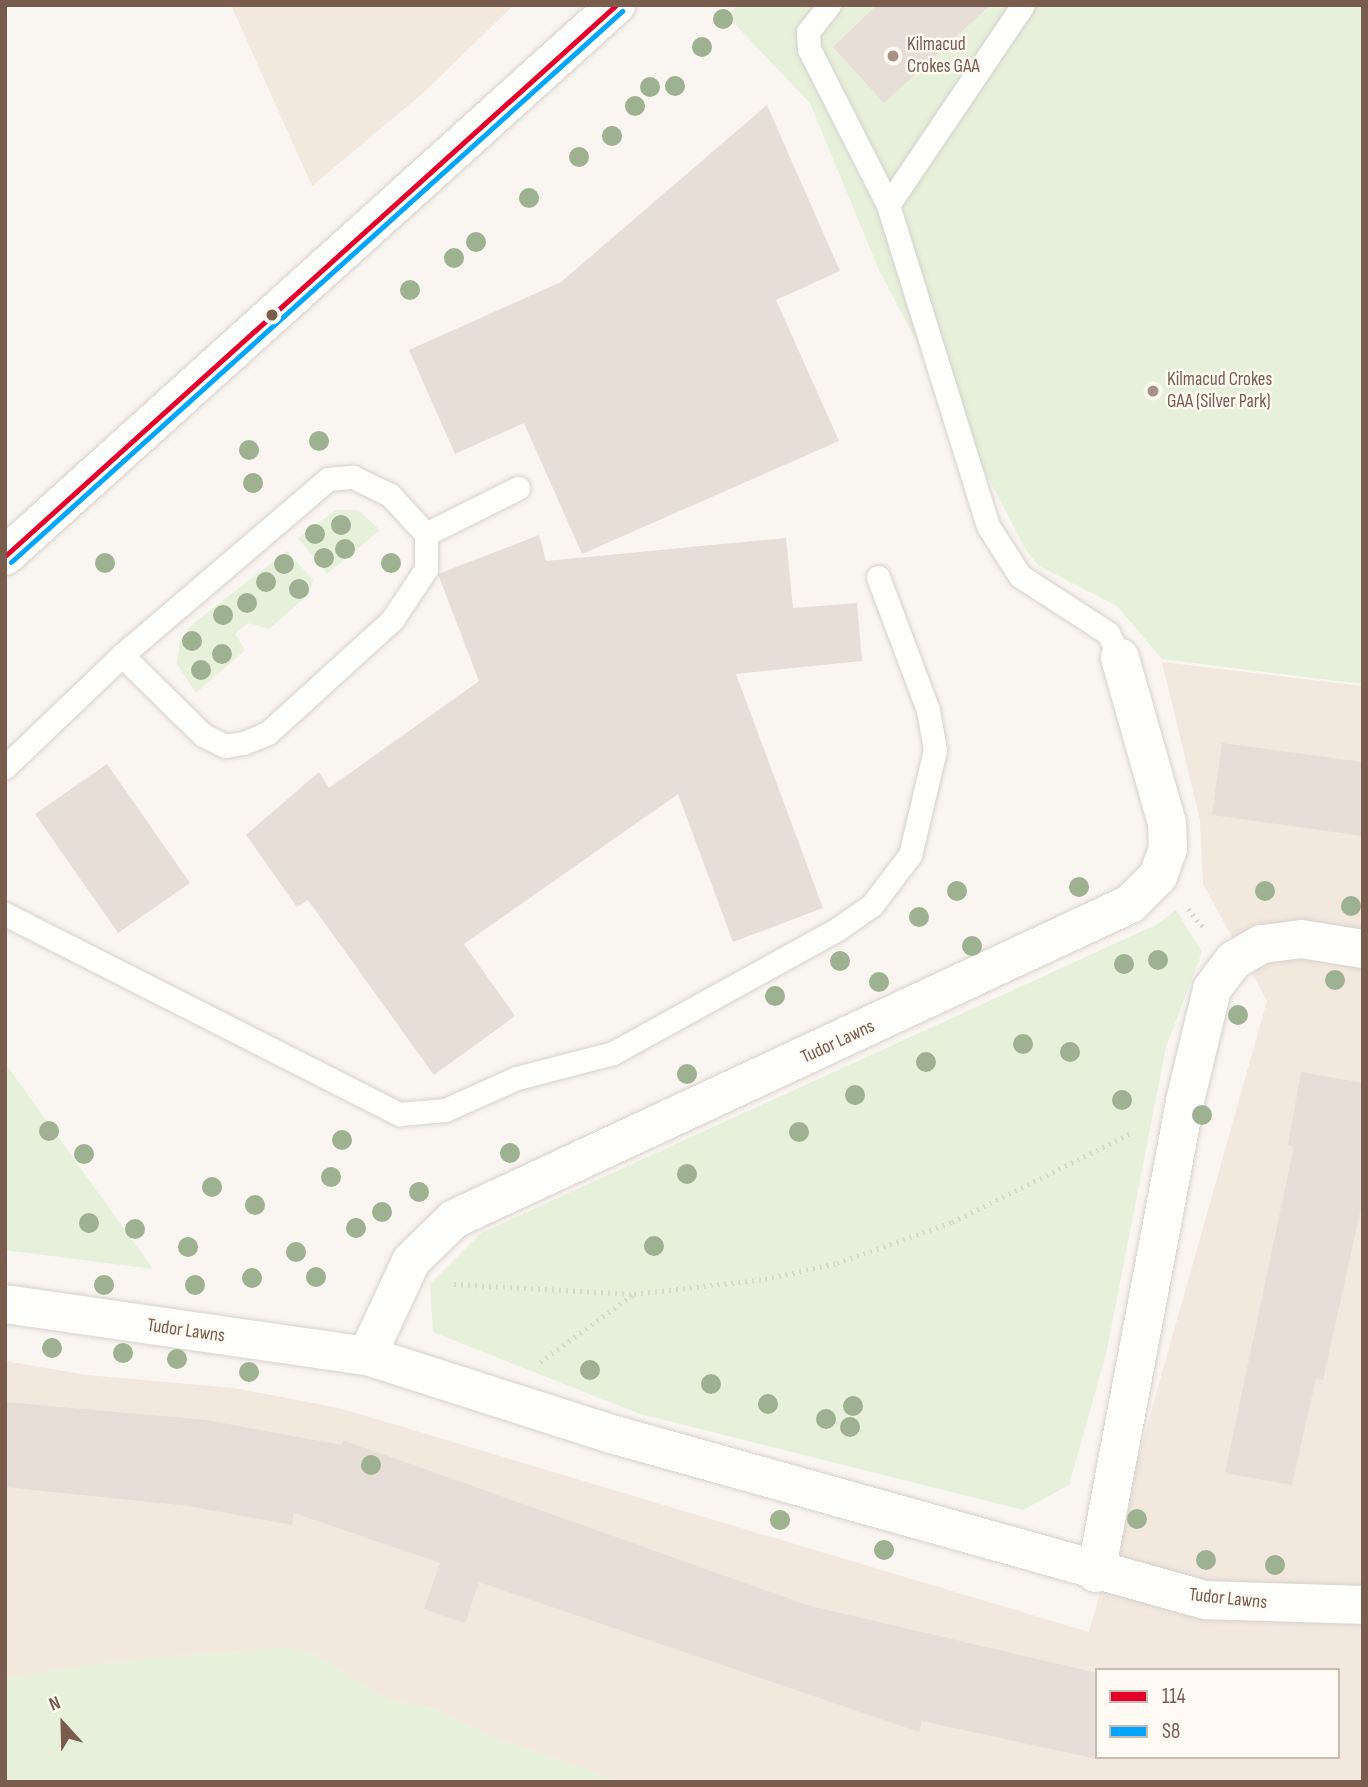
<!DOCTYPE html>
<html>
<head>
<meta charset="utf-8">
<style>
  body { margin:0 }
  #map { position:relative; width:1368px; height:1787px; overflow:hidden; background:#f9f5f0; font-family:"Sofia Sans Condensed",sans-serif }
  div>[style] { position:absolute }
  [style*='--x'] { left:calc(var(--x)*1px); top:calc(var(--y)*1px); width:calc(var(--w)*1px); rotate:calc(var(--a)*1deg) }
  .residential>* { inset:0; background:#f2e8de }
  .green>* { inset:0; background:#e7f0db }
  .building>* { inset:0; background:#e6ded7 }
  .path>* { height:4.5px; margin-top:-2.25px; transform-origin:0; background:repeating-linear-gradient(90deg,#dcd5d0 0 2px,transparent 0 7px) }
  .roads { filter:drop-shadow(0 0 2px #d7d1cb) drop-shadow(0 0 2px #d7d1cb) }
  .service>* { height:23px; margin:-11.5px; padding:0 11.5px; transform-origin:11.5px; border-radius:11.5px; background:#fefefd }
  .minor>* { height:38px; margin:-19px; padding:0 19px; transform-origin:19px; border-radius:19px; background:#fefefd }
  .secondary>* { height:38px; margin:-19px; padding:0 19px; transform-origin:19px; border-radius:19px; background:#fefefd }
  .bus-1>* { height:5px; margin:-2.5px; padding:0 2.5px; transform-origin:2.5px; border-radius:2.5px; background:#e4002b }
  .bus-2>* { height:5px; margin:-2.5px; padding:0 2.5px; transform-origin:2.5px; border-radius:2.5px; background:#00a6ff }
  .trees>* { width:20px; height:20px; margin:-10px; border-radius:50%; background:#9eb190 }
  .dots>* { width:19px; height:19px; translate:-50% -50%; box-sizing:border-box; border:4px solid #fffaf3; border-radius:50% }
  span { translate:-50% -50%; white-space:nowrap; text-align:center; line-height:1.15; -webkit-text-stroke:5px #fffaf3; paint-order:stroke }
  .poi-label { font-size:19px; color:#7a5c4d }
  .left { translate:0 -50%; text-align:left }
  .street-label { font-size:19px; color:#7a5c4d }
  .frame { position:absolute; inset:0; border:7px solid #7a5c4d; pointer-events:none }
  .legend { position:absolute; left:1095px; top:1668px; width:245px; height:91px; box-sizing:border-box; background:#fffaf3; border:2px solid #cabbb1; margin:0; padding:9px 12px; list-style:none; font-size:21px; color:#7a5c4d }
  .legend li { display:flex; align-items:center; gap:14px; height:35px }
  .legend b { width:35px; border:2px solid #cabbb1 }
  .north { position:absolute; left:28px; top:1689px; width:70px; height:70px; -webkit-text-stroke:5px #fffaf3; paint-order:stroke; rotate:338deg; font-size:19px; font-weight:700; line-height:28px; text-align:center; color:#7a5c4d }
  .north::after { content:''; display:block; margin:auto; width:24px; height:32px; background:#7a5c4d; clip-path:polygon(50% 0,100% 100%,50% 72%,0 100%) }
</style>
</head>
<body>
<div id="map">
  <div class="residential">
    <div style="clip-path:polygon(231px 5px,514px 5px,423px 93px,312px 186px)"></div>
    <div style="clip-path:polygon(evenodd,1162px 662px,1363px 686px,1363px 1782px,621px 1782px,491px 1736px,432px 1708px,386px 1699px,313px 1653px,285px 1648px,134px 1659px,5px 1678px,5px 1361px,87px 1375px,234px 1388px,339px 1408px,1089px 1632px,1267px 1001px,1203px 884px,1200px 820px,1162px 662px,1097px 1670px,1338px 1670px,1338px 1757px,1097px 1757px,1097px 1670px)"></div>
  </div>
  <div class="green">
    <div style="clip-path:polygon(738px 5px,1363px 5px,1363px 684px,1162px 659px,1117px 606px,1039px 566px,1026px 550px,879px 270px,810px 103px,727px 16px)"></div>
    <div style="clip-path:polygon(336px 510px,358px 510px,380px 530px,327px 574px,298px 538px)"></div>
    <div style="clip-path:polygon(287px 551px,313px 580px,309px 594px,269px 629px,248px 623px,235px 634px,245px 650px,196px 693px,177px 664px,180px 640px,195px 622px)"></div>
    <div style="clip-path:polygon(1176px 910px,1202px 952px,1166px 1047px,1106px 1354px,1069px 1485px,1023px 1510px,640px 1414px,433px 1332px,430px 1284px,481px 1233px,1158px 924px)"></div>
    <div style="clip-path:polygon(5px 1063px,153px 1269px,5px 1250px)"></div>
    <div style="clip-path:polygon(285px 1648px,313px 1653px,386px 1699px,432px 1708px,491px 1736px,621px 1782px,5px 1782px,5px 1678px,134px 1659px)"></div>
  </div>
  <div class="building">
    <div style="clip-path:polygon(877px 5px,990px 5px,884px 103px,833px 47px)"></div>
    <div style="clip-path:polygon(767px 105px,840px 271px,776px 300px,839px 441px,582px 554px,524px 423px,455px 454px,409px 350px,561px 282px)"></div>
    <div style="clip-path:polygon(539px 535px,546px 561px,786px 538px,793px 608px,857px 603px,862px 661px,736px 674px,823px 908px,733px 942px,678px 794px,464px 944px,515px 1016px,434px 1075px,308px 900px,297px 907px,246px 835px,319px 772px,329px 788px,479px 681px,438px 574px)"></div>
    <div style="clip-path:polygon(1222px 743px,1363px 762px,1363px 836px,1212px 815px)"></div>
    <div style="clip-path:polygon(107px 764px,190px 883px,118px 933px,35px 814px)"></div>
    <div style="clip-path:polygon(1301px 1072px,1363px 1083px,1363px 1199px,1323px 1380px,1316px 1378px,1292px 1485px,1225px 1473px,1294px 1146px,1288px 1145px)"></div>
    <div style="clip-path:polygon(5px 1402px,207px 1420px,341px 1445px,343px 1440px,810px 1606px,1097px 1673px,1097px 1759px,922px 1721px,919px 1732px,479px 1582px,465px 1623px,424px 1609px,440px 1563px,294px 1513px,292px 1525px,188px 1506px,5px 1487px)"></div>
  </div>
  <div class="path">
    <div style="--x:1188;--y:909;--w:23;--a:49"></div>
    <div style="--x:454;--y:1284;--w:180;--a:3.2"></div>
    <div style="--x:634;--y:1294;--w:132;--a:-6.5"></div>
    <div style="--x:765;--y:1279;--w:74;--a:-12.5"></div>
    <div style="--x:837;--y:1263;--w:122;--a:-19.6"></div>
    <div style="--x:952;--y:1222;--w:200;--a:-26.4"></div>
    <div style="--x:540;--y:1362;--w:116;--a:-35.9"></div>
  </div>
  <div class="roads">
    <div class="service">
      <div style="--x:829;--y:5;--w:34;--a:128"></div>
      <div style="--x:808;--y:32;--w:17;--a:87"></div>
      <div style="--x:809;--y:49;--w:175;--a:63.1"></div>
      <div style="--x:888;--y:205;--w:336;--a:72.7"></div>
      <div style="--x:988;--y:526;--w:59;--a:57.4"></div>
      <div style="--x:1020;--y:576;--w:105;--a:32.9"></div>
      <div style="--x:1108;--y:633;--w:28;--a:64"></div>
      <div style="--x:888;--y:205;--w:241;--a:-56"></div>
      <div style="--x:426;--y:534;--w:103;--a:-26.6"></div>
      <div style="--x:5;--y:767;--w:162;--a:-43.7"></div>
      <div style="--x:122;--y:655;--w:271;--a:-40.5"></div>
      <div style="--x:328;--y:479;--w:25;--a:-5"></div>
      <div style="--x:353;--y:477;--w:41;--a:25.9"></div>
      <div style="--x:390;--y:495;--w:53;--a:47.3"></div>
      <div style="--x:426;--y:534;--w:35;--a:90"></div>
      <div style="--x:426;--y:569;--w:61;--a:123.7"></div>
      <div style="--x:392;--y:620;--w:168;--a:137.7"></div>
      <div style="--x:268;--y:733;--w:27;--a:158"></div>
      <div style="--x:243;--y:743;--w:18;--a:171"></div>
      <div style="--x:225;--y:746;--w:25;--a:-153"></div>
      <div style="--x:203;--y:735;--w:114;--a:-135.4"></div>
      <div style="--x:5;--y:914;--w:443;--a:26.9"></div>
      <div style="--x:400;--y:1114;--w:45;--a:-5.1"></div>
      <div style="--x:445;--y:1110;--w:79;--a:-24"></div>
      <div style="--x:517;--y:1078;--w:99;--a:-14.6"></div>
      <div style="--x:613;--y:1053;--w:258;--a:-28.9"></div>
      <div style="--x:839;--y:928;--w:40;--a:-34.9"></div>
      <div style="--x:872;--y:905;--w:63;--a:-52.8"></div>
      <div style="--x:910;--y:855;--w:108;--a:-76.6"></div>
      <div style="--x:935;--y:750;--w:41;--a:-99.9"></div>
      <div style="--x:928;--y:710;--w:142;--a:-110.6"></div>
    </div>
    <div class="minor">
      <div style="--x:5;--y:1304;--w:366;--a:8.2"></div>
      <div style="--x:367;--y:1356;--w:260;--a:17.7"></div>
      <div style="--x:615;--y:1435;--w:613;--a:15.62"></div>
      <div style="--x:1205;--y:1600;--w:158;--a:1.8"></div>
      <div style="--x:367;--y:1356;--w:105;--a:-65.1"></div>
      <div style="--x:411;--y:1261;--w:60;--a:-44.3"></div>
      <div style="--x:454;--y:1219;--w:746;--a:-24.98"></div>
      <div style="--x:1130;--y:904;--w:40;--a:-45"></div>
      <div style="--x:1158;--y:876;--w:29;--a:-70"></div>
      <div style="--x:1168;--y:849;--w:26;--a:-92"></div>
      <div style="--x:1167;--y:823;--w:172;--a:-105.9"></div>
      <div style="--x:1096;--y:1573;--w:480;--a:-79.3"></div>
      <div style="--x:1185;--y:1101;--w:115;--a:-76.4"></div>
      <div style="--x:1212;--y:989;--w:36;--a:-53"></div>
      <div style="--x:1234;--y:960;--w:32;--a:-30"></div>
      <div style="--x:1262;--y:944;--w:39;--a:-7"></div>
      <div style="--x:1301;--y:939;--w:63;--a:9.2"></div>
    </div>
    <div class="secondary">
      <div style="--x:5;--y:556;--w:823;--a:-42.04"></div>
    </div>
  </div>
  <div class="bus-1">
    <div style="--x:5;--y:556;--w:823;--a:-42.04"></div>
  </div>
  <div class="bus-2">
    <div style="--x:11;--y:562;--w:823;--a:-42.04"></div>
  </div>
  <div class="trees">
    <div style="left:723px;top:19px"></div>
    <div style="left:702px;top:47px"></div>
    <div style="left:675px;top:86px"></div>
    <div style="left:650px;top:87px"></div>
    <div style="left:635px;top:106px"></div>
    <div style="left:612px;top:136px"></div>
    <div style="left:579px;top:157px"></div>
    <div style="left:529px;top:198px"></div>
    <div style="left:476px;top:242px"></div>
    <div style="left:454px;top:258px"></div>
    <div style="left:410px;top:290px"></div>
    <div style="left:319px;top:441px"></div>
    <div style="left:249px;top:450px"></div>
    <div style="left:253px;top:483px"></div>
    <div style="left:341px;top:525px"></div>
    <div style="left:315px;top:534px"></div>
    <div style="left:345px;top:549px"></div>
    <div style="left:324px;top:558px"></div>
    <div style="left:105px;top:563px"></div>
    <div style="left:391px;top:563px"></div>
    <div style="left:284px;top:564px"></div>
    <div style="left:266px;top:582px"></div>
    <div style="left:299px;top:589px"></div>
    <div style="left:247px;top:603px"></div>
    <div style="left:223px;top:615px"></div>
    <div style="left:192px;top:641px"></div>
    <div style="left:222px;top:654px"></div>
    <div style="left:201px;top:670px"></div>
    <div style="left:1079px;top:887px"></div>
    <div style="left:957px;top:891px"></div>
    <div style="left:1265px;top:891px"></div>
    <div style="left:1351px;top:906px"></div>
    <div style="left:919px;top:917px"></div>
    <div style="left:972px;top:946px"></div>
    <div style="left:1158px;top:960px"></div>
    <div style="left:840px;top:961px"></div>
    <div style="left:1124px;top:964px"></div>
    <div style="left:1335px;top:980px"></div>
    <div style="left:879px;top:982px"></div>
    <div style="left:775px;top:996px"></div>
    <div style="left:1238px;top:1015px"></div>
    <div style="left:1023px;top:1044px"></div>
    <div style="left:1070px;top:1052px"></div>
    <div style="left:926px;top:1062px"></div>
    <div style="left:687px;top:1074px"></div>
    <div style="left:855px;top:1095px"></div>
    <div style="left:1122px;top:1100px"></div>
    <div style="left:1202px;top:1115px"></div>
    <div style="left:49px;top:1131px"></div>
    <div style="left:799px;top:1132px"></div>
    <div style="left:342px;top:1140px"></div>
    <div style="left:510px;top:1153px"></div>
    <div style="left:84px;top:1154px"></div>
    <div style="left:687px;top:1174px"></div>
    <div style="left:331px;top:1177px"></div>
    <div style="left:212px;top:1187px"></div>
    <div style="left:419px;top:1192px"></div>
    <div style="left:255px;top:1205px"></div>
    <div style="left:382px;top:1212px"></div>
    <div style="left:89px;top:1223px"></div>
    <div style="left:356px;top:1228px"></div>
    <div style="left:135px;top:1229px"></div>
    <div style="left:654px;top:1246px"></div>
    <div style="left:188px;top:1247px"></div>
    <div style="left:296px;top:1252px"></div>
    <div style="left:316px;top:1277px"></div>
    <div style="left:252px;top:1278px"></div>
    <div style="left:104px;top:1285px"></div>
    <div style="left:195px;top:1285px"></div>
    <div style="left:52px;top:1348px"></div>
    <div style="left:123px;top:1353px"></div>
    <div style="left:177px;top:1359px"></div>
    <div style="left:590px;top:1370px"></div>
    <div style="left:249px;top:1372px"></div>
    <div style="left:711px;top:1384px"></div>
    <div style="left:768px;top:1404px"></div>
    <div style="left:853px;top:1406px"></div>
    <div style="left:826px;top:1419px"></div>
    <div style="left:850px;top:1427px"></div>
    <div style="left:371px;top:1465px"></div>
    <div style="left:1137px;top:1519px"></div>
    <div style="left:780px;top:1520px"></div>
    <div style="left:884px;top:1550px"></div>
    <div style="left:1206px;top:1560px"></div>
    <div style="left:1275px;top:1565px"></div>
  </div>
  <div class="dots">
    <div style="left:893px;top:56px;background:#a69286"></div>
    <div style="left:272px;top:315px;background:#7a5c4d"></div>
    <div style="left:1153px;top:391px;background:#a69286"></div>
  </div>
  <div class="poi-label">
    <span class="left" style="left:907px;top:56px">Kilmacud<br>Crokes GAA</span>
    <span class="left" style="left:1167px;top:391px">Kilmacud Crokes<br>GAA (Silver Park)</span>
  </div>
  <div class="street-label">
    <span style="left:838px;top:1042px;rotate:-25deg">Tudor Lawns</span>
    <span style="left:186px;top:1331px;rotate:8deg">Tudor Lawns</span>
    <span style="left:1228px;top:1599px;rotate:6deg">Tudor Lawns</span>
  </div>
  <div class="frame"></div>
  <ul class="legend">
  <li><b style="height:9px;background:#e4002b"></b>114</li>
  <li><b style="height:9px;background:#00a6ff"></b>S8</li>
  </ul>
  <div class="north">N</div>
</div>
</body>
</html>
